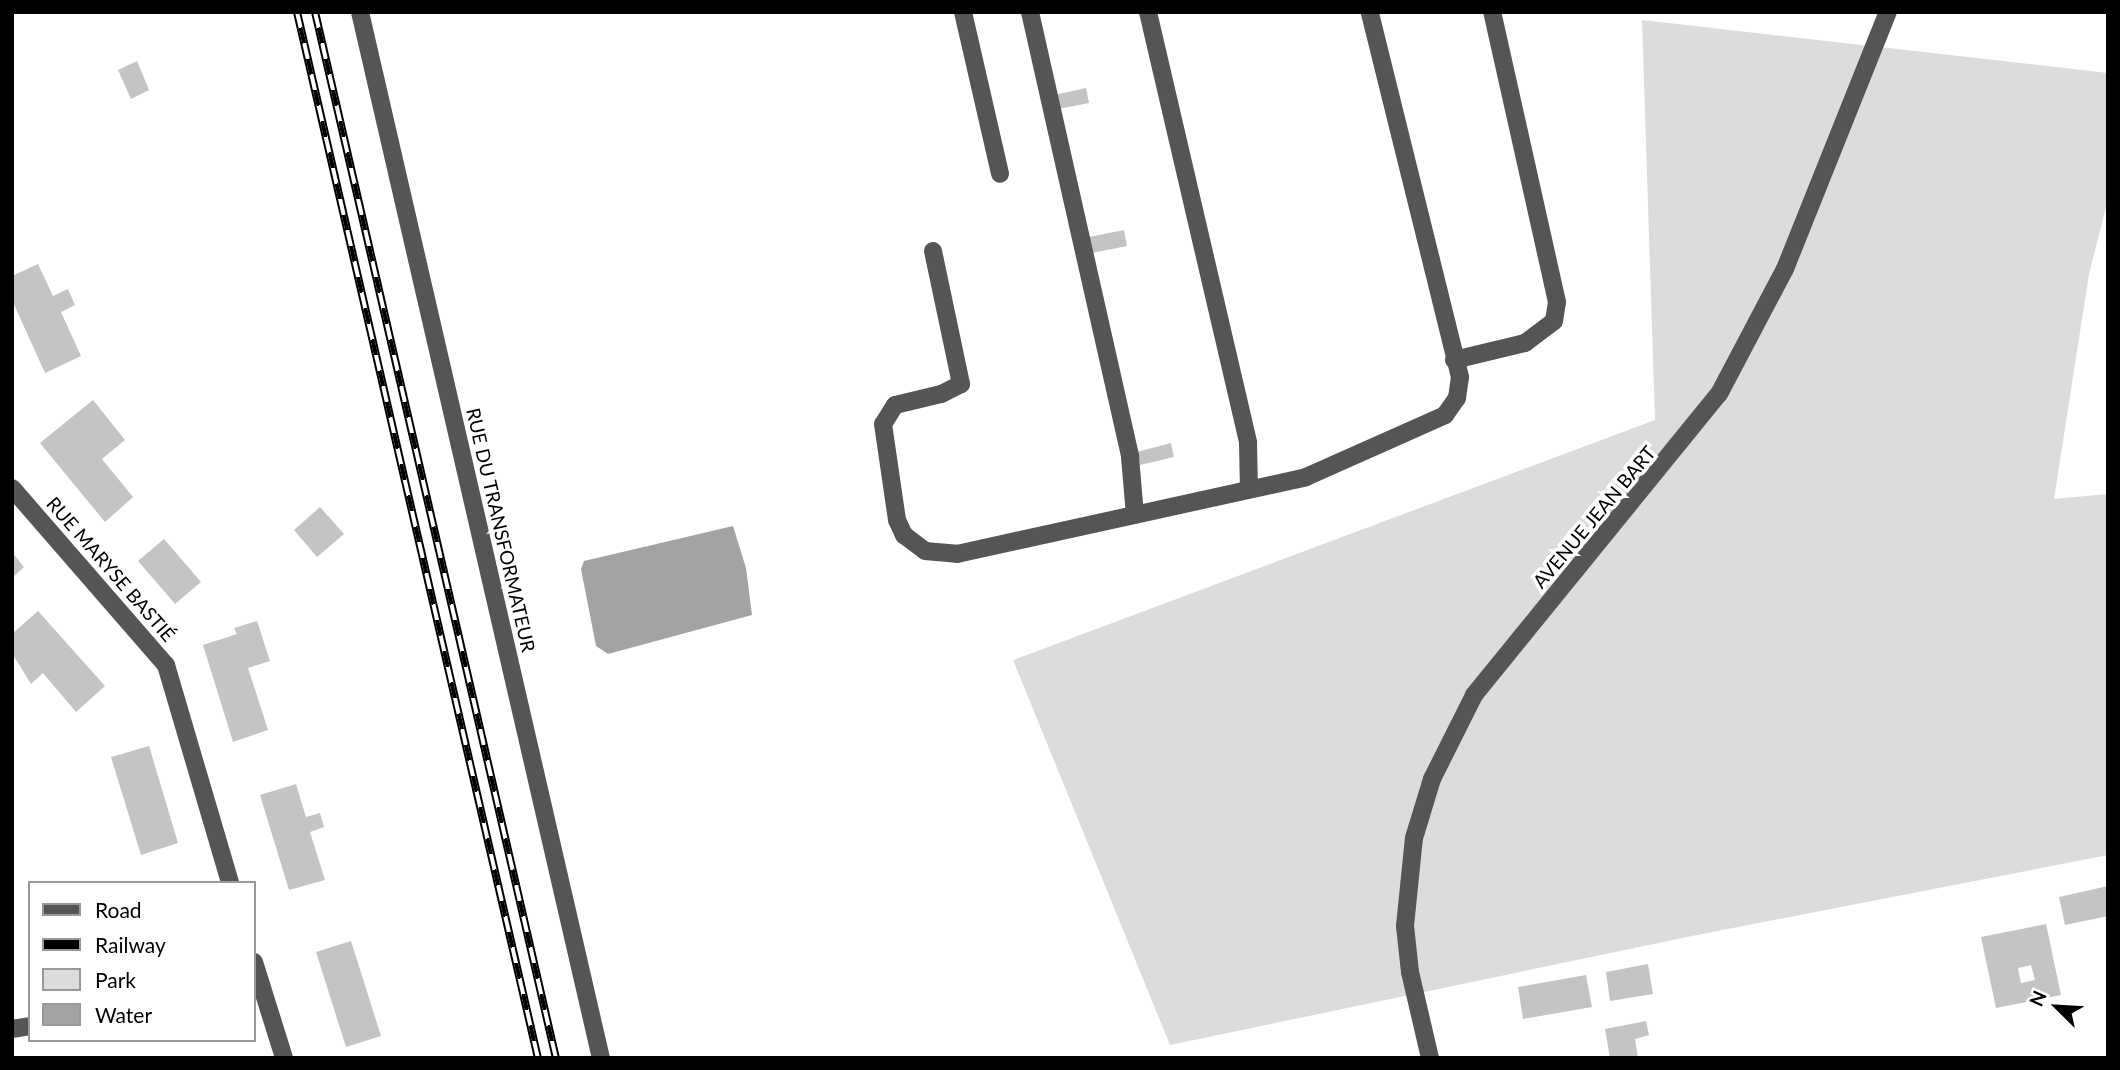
<!DOCTYPE html>
<html>
<head>
<meta charset="utf-8">
<style>
  body { margin:0 }
  #map { position:relative; width:2120px; height:1070px; overflow:hidden; background:#fff; font-family:Lato,sans-serif }
  div>[style] { position:absolute }
  [style*='--x'] { left:calc(var(--x)*1px); top:calc(var(--y)*1px); width:calc(var(--w)*1px); rotate:calc(var(--a)*1deg) }
  .green>* { inset:0; background:#dcdcdc }
  .water>* { inset:0; background:#a3a3a3 }
  .building>* { inset:0; background:#c4c4c4 }
  .minor>* { height:18px; margin:-9px; padding:0 9px; transform-origin:9px; border-radius:9px; background:#555 }
  .rail>* { height:8px; margin-top:-4px; transform-origin:0; background:repeating-linear-gradient(90deg,#fff 0 16px,#000 0 32px); box-sizing:border-box; border-block:2px solid #000 }
  span { translate:-50% -50%; white-space:nowrap; text-align:center; line-height:1.15; -webkit-text-stroke:7px #fff; paint-order:stroke }
  .street-label { font-size:19px; color:#000 }
  .frame { position:absolute; inset:0; border:14px solid #000; pointer-events:none }
  .legend { position:absolute; left:28px; top:881px; width:228px; height:161px; box-sizing:border-box; background:#fff; border:2px solid #999; margin:0; padding:9px 12px; list-style:none; font-size:21px; color:#000 }
  .legend li { display:flex; align-items:center; gap:14px; height:35px }
  .legend b { width:35px; border:2px solid #999 }
  .north { position:absolute; left:2022px; top:972px; width:70px; height:70px; -webkit-text-stroke:5px #fff; paint-order:stroke; rotate:294deg; font-size:19px; font-weight:700; line-height:28px; text-align:center; color:#000 }
  .north::after { content:''; display:block; margin:auto; width:24px; height:32px; background:#000; clip-path:polygon(50% 0,100% 100%,50% 72%,0 100%) }
</style>
</head>
<body>
<div id="map">
  <div class="green">
    <div style="clip-path:polygon(1642px 20px,2108px 73px,2108px 199px,2089px 274px,2054px 499px,2108px 494px,2108px 855px,1692px 936px,1170px 1045px,1013px 660px,1655px 420px)"></div>
  </div>
  <div class="water">
    <div style="clip-path:polygon(733px 526px,746px 568px,752px 615px,608px 654px,596px 646px,581px 569px,584px 561px)"></div>
  </div>
  <div class="building">
    <div style="clip-path:polygon(137px 61px,149px 90px,131px 99px,118px 70px)"></div>
    <div style="clip-path:polygon(1086px 88px,1089px 103px,1058px 109px,1054px 95px)"></div>
    <div style="clip-path:polygon(1124px 230px,1127px 246px,1092px 253px,1089px 237px)"></div>
    <div style="clip-path:polygon(38px 264px,53px 296px,68px 289px,75px 305px,61px 312px,81px 356px,45px 373px,12px 300px,12px 276px)"></div>
    <div style="clip-path:polygon(93px 400px,125px 440px,102px 459px,133px 497px,105px 522px,40px 443px)"></div>
    <div style="clip-path:polygon(1171px 443px,1174px 457px,1140px 465px,1137px 452px)"></div>
    <div style="clip-path:polygon(320px 507px,344px 534px,317px 557px,294px 530px)"></div>
    <div style="clip-path:polygon(164px 539px,201px 582px,175px 604px,138px 561px)"></div>
    <div style="clip-path:polygon(12px 552px,24px 567px,12px 578px)"></div>
    <div style="clip-path:polygon(38px 611px,105px 686px,76px 712px,43px 673px,31px 684px,12px 653px,12px 634px)"></div>
    <div style="clip-path:polygon(257px 621px,270px 661px,248px 668px,268px 730px,233px 742px,203px 645px,237px 634px,234px 628px)"></div>
    <div style="clip-path:polygon(149px 746px,178px 843px,141px 855px,111px 757px)"></div>
    <div style="clip-path:polygon(296px 784px,306px 817px,320px 813px,324px 827px,310px 832px,325px 880px,289px 890px,260px 795px)"></div>
    <div style="clip-path:polygon(2108px 886px,2108px 916px,2065px 925px,2059px 897px)"></div>
    <div style="clip-path:polygon(evenodd,2046px 924px,2061px 995px,1996px 1008px,1981px 937px,2046px 924px,2031px 965px,2035px 980px,2021px 983px,2018px 968px,2031px 965px)"></div>
    <div style="clip-path:polygon(351px 941px,381px 1036px,346px 1047px,316px 952px)"></div>
    <div style="clip-path:polygon(1648px 964px,1653px 994px,1610px 1001px,1606px 972px)"></div>
    <div style="clip-path:polygon(1586px 975px,1592px 1007px,1523px 1019px,1518px 987px)"></div>
    <div style="clip-path:polygon(1646px 1021px,1649px 1035px,1635px 1039px,1638px 1058px,1610px 1058px,1605px 1029px)"></div>
  </div>
  <div class="minor">
    <div style="--x:360;--y:12;--w:1073;--a:77.03"></div>
    <div style="--x:963;--y:12;--w:166;--a:77.1"></div>
    <div style="--x:1030;--y:12;--w:456;--a:77.3"></div>
    <div style="--x:1130;--y:457;--w:58;--a:85.1"></div>
    <div style="--x:1148;--y:12;--w:442;--a:76.9"></div>
    <div style="--x:1248;--y:443;--w:46;--a:88.8"></div>
    <div style="--x:933;--y:251;--w:136;--a:78.1"></div>
    <div style="--x:961;--y:384;--w:22;--a:153"></div>
    <div style="--x:941;--y:394;--w:47;--a:166.6"></div>
    <div style="--x:895;--y:405;--w:22;--a:122"></div>
    <div style="--x:883;--y:424;--w:97;--a:81.7"></div>
    <div style="--x:897;--y:520;--w:17;--a:65"></div>
    <div style="--x:904;--y:535;--w:26;--a:37"></div>
    <div style="--x:925;--y:551;--w:32;--a:5"></div>
    <div style="--x:957;--y:554;--w:357;--a:-12.4"></div>
    <div style="--x:1306;--y:477;--w:152;--a:-24"></div>
    <div style="--x:1445;--y:415;--w:21;--a:-55"></div>
    <div style="--x:1457;--y:398;--w:21;--a:-82"></div>
    <div style="--x:1460;--y:377;--w:376;--a:-103.9"></div>
    <div style="--x:1454;--y:360;--w:73;--a:-13.5"></div>
    <div style="--x:1525;--y:343;--w:36;--a:-37"></div>
    <div style="--x:1554;--y:321;--w:19;--a:-81"></div>
    <div style="--x:1557;--y:302;--w:297;--a:-102.6"></div>
    <div style="--x:12;--y:488;--w:235;--a:49"></div>
    <div style="--x:166;--y:665;--w:227;--a:73.6"></div>
    <div style="--x:254;--y:962;--w:101;--a:72.6"></div>
    <div style="--x:12;--y:1029;--w:18;--a:-9"></div>
    <div style="--x:1430;--y:1058;--w:88;--a:-103.1"></div>
    <div style="--x:1410;--y:972;--w:46;--a:-96.2"></div>
    <div style="--x:1405;--y:926;--w:88;--a:-84.2"></div>
    <div style="--x:1414;--y:838;--w:62;--a:-73"></div>
    <div style="--x:1432;--y:779;--w:94;--a:-63.4"></div>
    <div style="--x:1474;--y:695;--w:388;--a:-50.9"></div>
    <div style="--x:1719;--y:394;--w:141;--a:-62.2"></div>
    <div style="--x:1785;--y:269;--w:277;--a:-68.2"></div>
  </div>
  <div class="rail">
    <div style="--x:297;--y:12;--w:1073;--a:77.03"></div>
    <div style="--x:315;--y:12;--w:1073;--a:77.03"></div>
  </div>
  <div class="street-label">
    <span style="left:1594px;top:517px;rotate:-50deg">AVENUE JEAN BART</span>
    <span style="left:501px;top:530px;rotate:77deg">RUE DU TRANSFORMATEUR</span>
    <span style="left:111px;top:569px;rotate:49deg">RUE MARYSE BASTIÉ</span>
  </div>
  <div class="frame"></div>
  <ul class="legend">
  <li><b style="height:9px;background:#555"></b>Road</li>
  <li><b style="height:9px;background:#000"></b>Railway</li>
  <li><b style="height:19px;background:#dcdcdc"></b>Park</li>
  <li><b style="height:19px;background:#a3a3a3"></b>Water</li>
  </ul>
  <div class="north">N</div>
</div>
</body>
</html>
